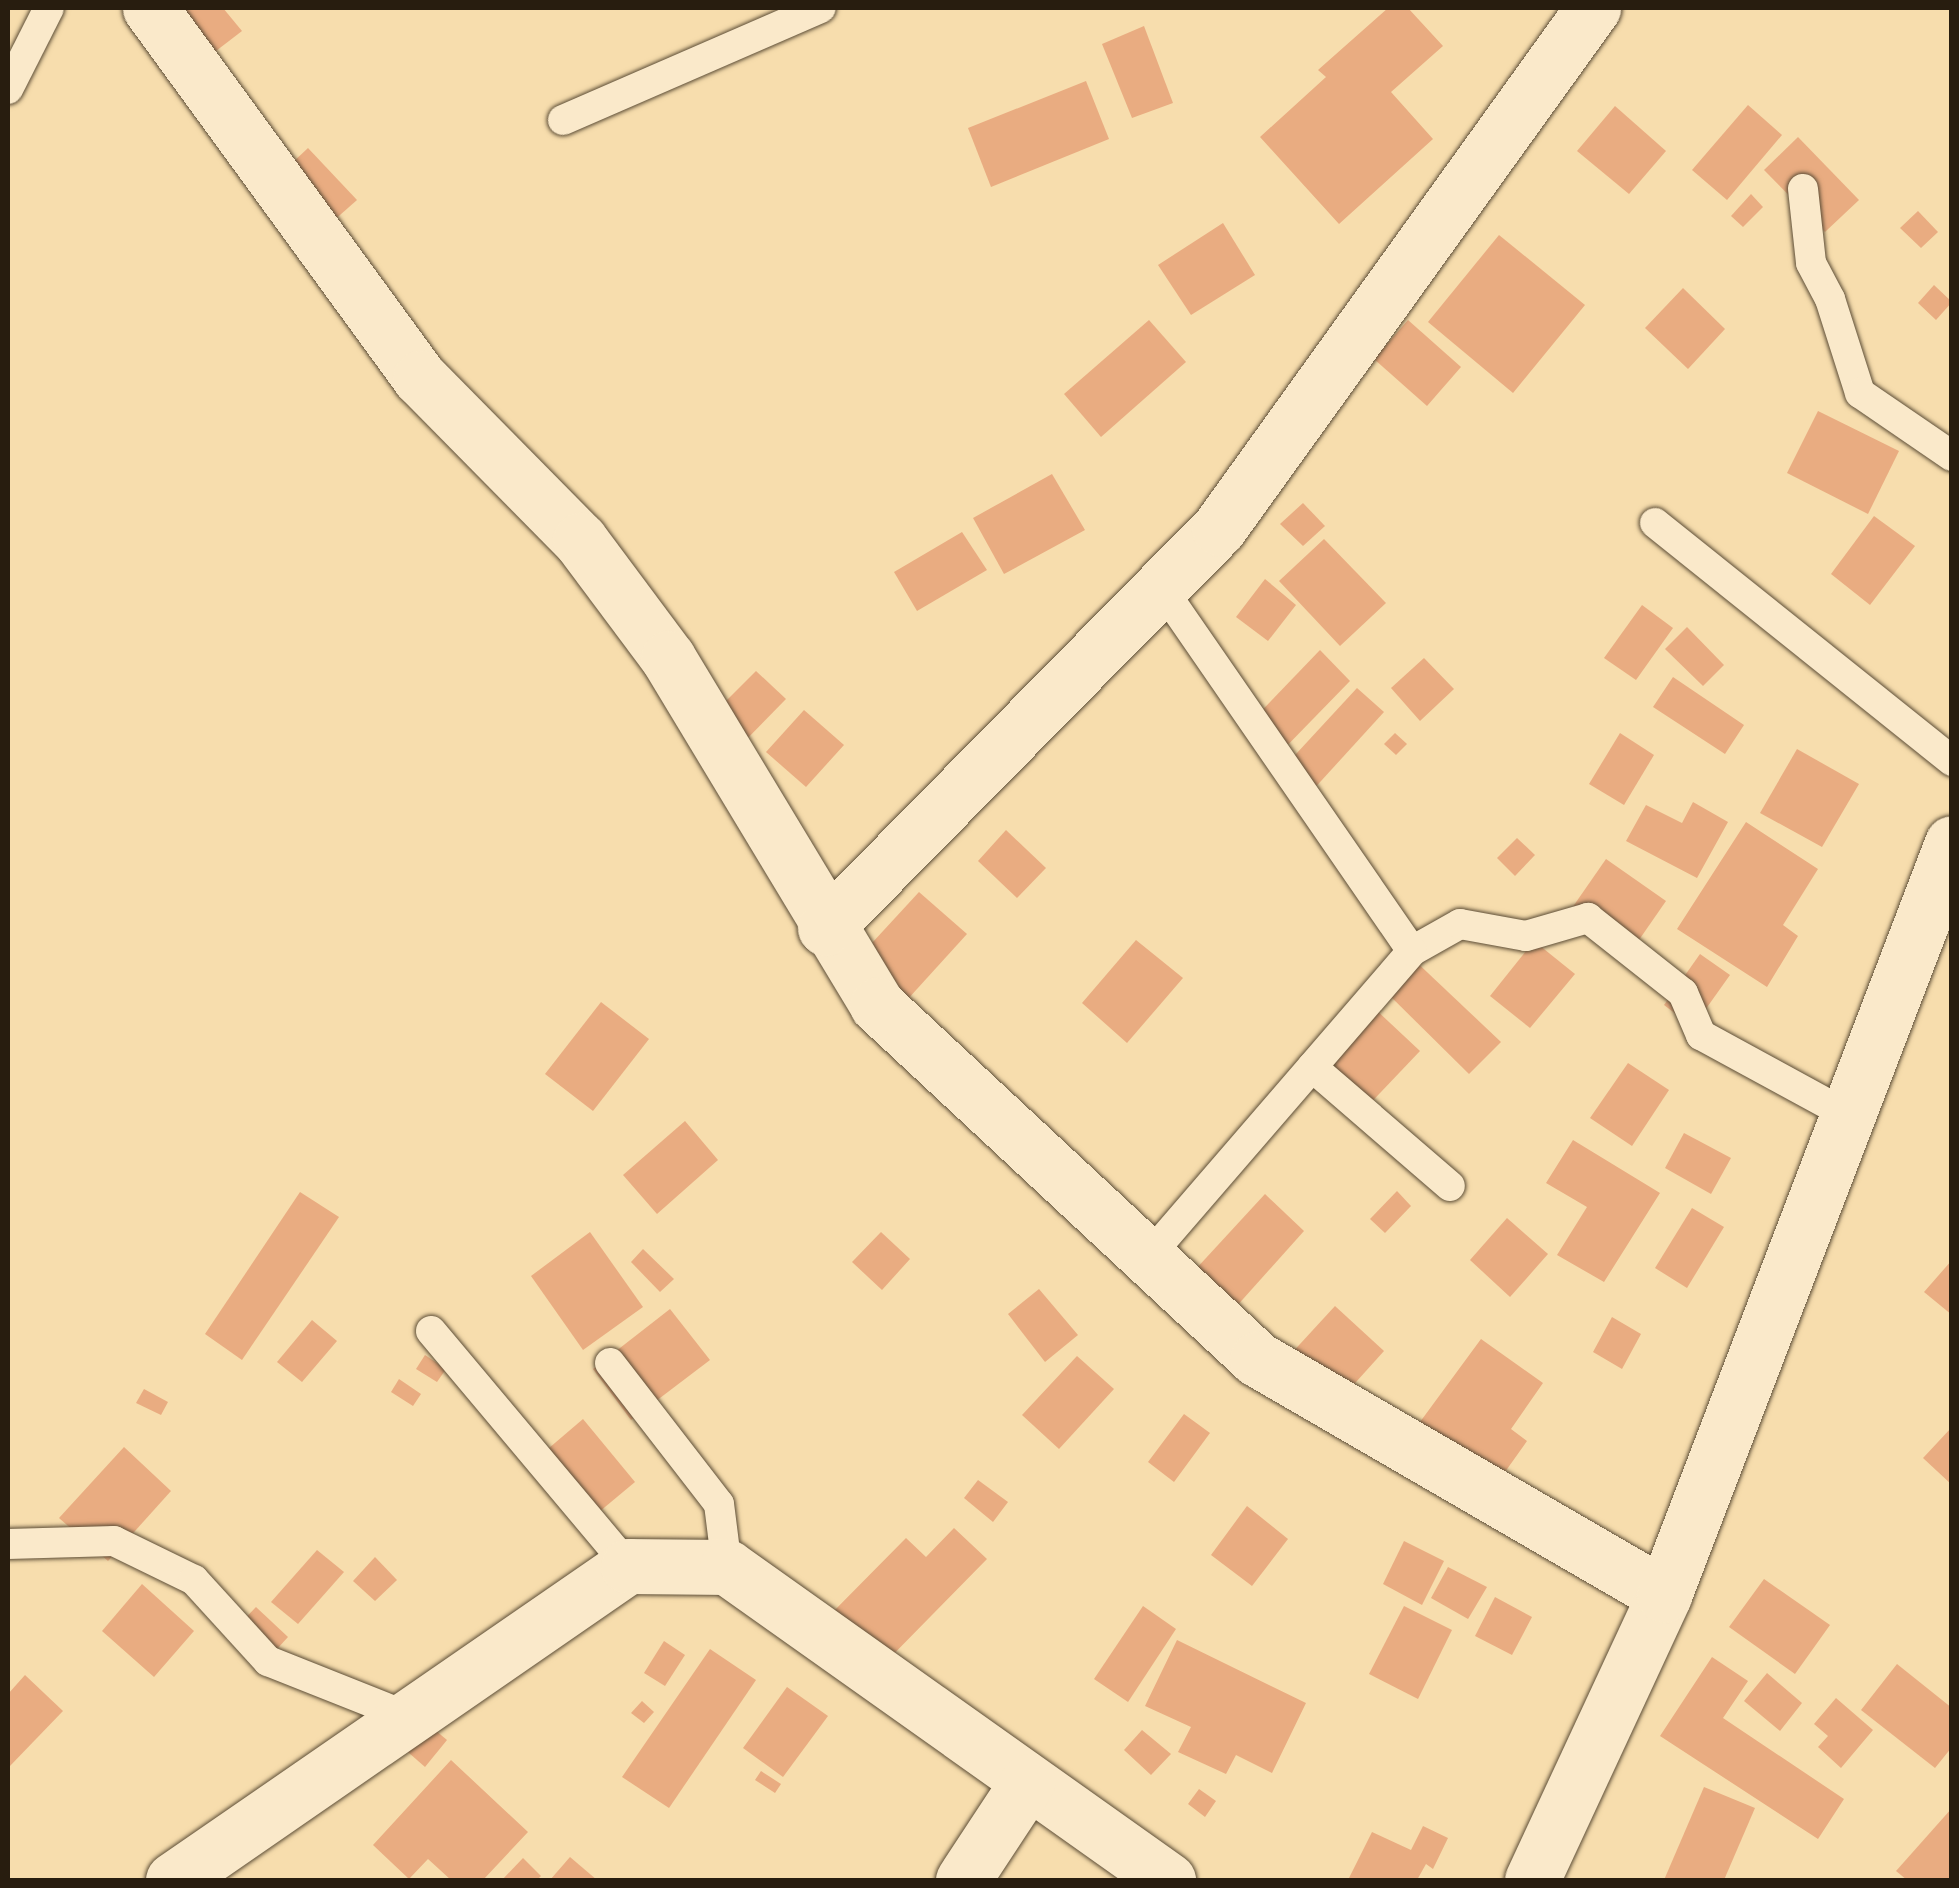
<!DOCTYPE html>
<html>
<head>
<meta charset="utf-8">
<style>
  body { margin:0 }
  #map { position:relative; width:1959px; height:1888px; overflow:hidden; background:#f7ddad; font-family:"IM FELL French Canon",serif }
  div>[style] { position:absolute }
  [style*='--x'] { left:calc(var(--x)*1px); top:calc(var(--y)*1px); width:calc(var(--w)*1px); rotate:calc(var(--a)*1deg) }
  .building>* { inset:0; background:#e9ac81 }
  .roads { filter:drop-shadow(0 0 2px #5c4d36) drop-shadow(0 0 2px #5c4d36) }
  .lane>* { height:30px; margin:-15px; padding:0 15px; transform-origin:15px; border-radius:15px; background:#fae9ca }
  .street>* { height:55px; margin:-27.5px; padding:0 27.5px; transform-origin:27.5px; border-radius:27.5px; background:#fae9ca }
  .secondary>* { height:55px; margin:-27.5px; padding:0 27.5px; transform-origin:27.5px; border-radius:27.5px; background:#fae9ca }
  span { translate:-50% -50%; white-space:nowrap; text-align:center; line-height:1.15; -webkit-text-stroke:8px #fae9ca; paint-order:stroke }
  .frame { position:absolute; inset:0; border:10px solid #281d0f; pointer-events:none }
</style>
</head>
<body>
<div id="map">
  <div class="building">
    <div style="clip-path:polygon(154px 8px,223px 8px,242px 31px,199px 64px)"></div>
    <div style="clip-path:polygon(1388px 8px,1408px 8px,1443px 46px,1391px 92px,1433px 139px,1339px 224px,1260px 137px,1326px 77px,1318px 70px)"></div>
    <div style="clip-path:polygon(1144px 26px,1173px 103px,1132px 118px,1102px 44px)"></div>
    <div style="clip-path:polygon(1086px 81px,1109px 139px,991px 187px,968px 128px)"></div>
    <div style="clip-path:polygon(1748px 105px,1782px 135px,1727px 200px,1692px 170px)"></div>
    <div style="clip-path:polygon(1615px 106px,1666px 151px,1629px 194px,1577px 151px)"></div>
    <div style="clip-path:polygon(1798px 137px,1859px 200px,1825px 232px,1764px 170px)"></div>
    <div style="clip-path:polygon(308px 148px,357px 200px,323px 230px,276px 178px)"></div>
    <div style="clip-path:polygon(1751px 194px,1763px 207px,1743px 227px,1731px 216px)"></div>
    <div style="clip-path:polygon(1918px 211px,1938px 232px,1921px 248px,1900px 228px)"></div>
    <div style="clip-path:polygon(1223px 223px,1255px 275px,1191px 315px,1158px 265px)"></div>
    <div style="clip-path:polygon(1499px 235px,1585px 305px,1513px 393px,1428px 322px)"></div>
    <div style="clip-path:polygon(1934px 285px,1952px 302px,1936px 320px,1918px 303px)"></div>
    <div style="clip-path:polygon(1683px 288px,1725px 329px,1688px 369px,1645px 328px)"></div>
    <div style="clip-path:polygon(1149px 320px,1186px 362px,1101px 437px,1064px 394px)"></div>
    <div style="clip-path:polygon(1408px 320px,1461px 367px,1427px 406px,1374px 359px)"></div>
    <div style="clip-path:polygon(1818px 411px,1899px 451px,1868px 514px,1787px 473px)"></div>
    <div style="clip-path:polygon(1052px 474px,1085px 530px,1004px 574px,973px 518px)"></div>
    <div style="clip-path:polygon(1303px 503px,1325px 526px,1303px 546px,1280px 524px)"></div>
    <div style="clip-path:polygon(1874px 516px,1915px 546px,1870px 605px,1831px 574px)"></div>
    <div style="clip-path:polygon(962px 532px,987px 570px,917px 611px,894px 572px)"></div>
    <div style="clip-path:polygon(1324px 539px,1386px 603px,1340px 646px,1279px 581px)"></div>
    <div style="clip-path:polygon(1265px 579px,1296px 605px,1268px 641px,1236px 617px)"></div>
    <div style="clip-path:polygon(1642px 605px,1673px 628px,1636px 680px,1604px 658px)"></div>
    <div style="clip-path:polygon(1687px 627px,1724px 665px,1703px 686px,1665px 649px)"></div>
    <div style="clip-path:polygon(1320px 650px,1350px 681px,1276px 757px,1246px 727px)"></div>
    <div style="clip-path:polygon(1424px 658px,1454px 689px,1420px 721px,1391px 688px)"></div>
    <div style="clip-path:polygon(756px 671px,786px 699px,739px 747px,708px 719px)"></div>
    <div style="clip-path:polygon(1673px 677px,1744px 725px,1725px 754px,1653px 707px)"></div>
    <div style="clip-path:polygon(1357px 688px,1384px 712px,1311px 792px,1284px 767px)"></div>
    <div style="clip-path:polygon(804px 710px,844px 745px,806px 787px,766px 752px)"></div>
    <div style="clip-path:polygon(1395px 733px,1407px 744px,1396px 755px,1384px 744px)"></div>
    <div style="clip-path:polygon(1620px 733px,1654px 755px,1624px 805px,1589px 784px)"></div>
    <div style="clip-path:polygon(1797px 749px,1859px 784px,1822px 847px,1760px 813px)"></div>
    <div style="clip-path:polygon(1693px 802px,1728px 822px,1697px 878px,1626px 841px,1646px 805px,1682px 823px)"></div>
    <div style="clip-path:polygon(1746px 822px,1818px 869px,1783px 925px,1798px 936px,1767px 987px,1677px 929px)"></div>
    <div style="clip-path:polygon(1006px 830px,1046px 868px,1017px 898px,978px 861px)"></div>
    <div style="clip-path:polygon(1517px 838px,1535px 855px,1515px 876px,1497px 858px)"></div>
    <div style="clip-path:polygon(1606px 859px,1666px 901px,1632px 950px,1572px 908px)"></div>
    <div style="clip-path:polygon(919px 892px,967px 934px,897px 1011px,848px 969px)"></div>
    <div style="clip-path:polygon(1136px 940px,1183px 978px,1127px 1043px,1082px 1003px)"></div>
    <div style="clip-path:polygon(1534px 941px,1575px 974px,1530px 1028px,1490px 996px)"></div>
    <div style="clip-path:polygon(1700px 954px,1730px 975px,1693px 1027px,1664px 1005px)"></div>
    <div style="clip-path:polygon(1410px 956px,1501px 1042px,1469px 1074px,1381px 987px)"></div>
    <div style="clip-path:polygon(601px 1002px,649px 1039px,593px 1111px,545px 1074px)"></div>
    <div style="clip-path:polygon(1373px 1007px,1420px 1051px,1361px 1113px,1315px 1070px)"></div>
    <div style="clip-path:polygon(1628px 1063px,1669px 1090px,1632px 1146px,1590px 1118px)"></div>
    <div style="clip-path:polygon(685px 1121px,718px 1160px,657px 1214px,623px 1175px)"></div>
    <div style="clip-path:polygon(1684px 1133px,1731px 1158px,1711px 1194px,1665px 1168px)"></div>
    <div style="clip-path:polygon(1573px 1140px,1660px 1193px,1604px 1282px,1557px 1255px,1587px 1207px,1546px 1183px)"></div>
    <div style="clip-path:polygon(1397px 1191px,1411px 1206px,1385px 1233px,1370px 1219px)"></div>
    <div style="clip-path:polygon(300px 1192px,339px 1217px,242px 1360px,205px 1334px)"></div>
    <div style="clip-path:polygon(1265px 1194px,1304px 1231px,1235px 1308px,1194px 1271px)"></div>
    <div style="clip-path:polygon(1692px 1208px,1724px 1227px,1687px 1288px,1655px 1268px)"></div>
    <div style="clip-path:polygon(1507px 1218px,1548px 1254px,1510px 1297px,1470px 1260px)"></div>
    <div style="clip-path:polygon(590px 1232px,643px 1307px,583px 1350px,531px 1276px)"></div>
    <div style="clip-path:polygon(881px 1232px,910px 1259px,882px 1290px,852px 1262px)"></div>
    <div style="clip-path:polygon(643px 1249px,674px 1279px,660px 1292px,631px 1262px)"></div>
    <div style="clip-path:polygon(1952px 1260px,1952px 1315px,1924px 1292px)"></div>
    <div style="clip-path:polygon(1039px 1289px,1078px 1335px,1045px 1362px,1008px 1314px)"></div>
    <div style="clip-path:polygon(1335px 1306px,1384px 1351px,1338px 1402px,1289px 1356px)"></div>
    <div style="clip-path:polygon(670px 1309px,710px 1360px,631px 1420px,593px 1369px)"></div>
    <div style="clip-path:polygon(1612px 1317px,1641px 1334px,1622px 1369px,1593px 1352px)"></div>
    <div style="clip-path:polygon(312px 1320px,337px 1341px,302px 1382px,277px 1362px)"></div>
    <div style="clip-path:polygon(1481px 1339px,1543px 1383px,1511px 1429px,1527px 1441px,1500px 1479px,1420px 1422px)"></div>
    <div style="clip-path:polygon(425px 1355px,446px 1369px,437px 1382px,416px 1369px)"></div>
    <div style="clip-path:polygon(1077px 1356px,1114px 1389px,1059px 1449px,1022px 1415px)"></div>
    <div style="clip-path:polygon(399px 1379px,421px 1394px,413px 1406px,391px 1392px)"></div>
    <div style="clip-path:polygon(144px 1389px,168px 1402px,161px 1415px,136px 1403px)"></div>
    <div style="clip-path:polygon(1184px 1414px,1210px 1433px,1174px 1482px,1148px 1462px)"></div>
    <div style="clip-path:polygon(583px 1419px,635px 1482px,587px 1522px,535px 1460px)"></div>
    <div style="clip-path:polygon(1952px 1427px,1952px 1485px,1923px 1458px)"></div>
    <div style="clip-path:polygon(124px 1447px,171px 1491px,108px 1561px,59px 1518px)"></div>
    <div style="clip-path:polygon(978px 1480px,1008px 1502px,993px 1522px,964px 1498px)"></div>
    <div style="clip-path:polygon(1247px 1506px,1288px 1539px,1252px 1586px,1211px 1555px)"></div>
    <div style="clip-path:polygon(954px 1528px,987px 1559px,876px 1672px,824px 1621px,906px 1538px,926px 1557px)"></div>
    <div style="clip-path:polygon(1404px 1541px,1444px 1561px,1422px 1605px,1383px 1584px)"></div>
    <div style="clip-path:polygon(317px 1550px,344px 1572px,298px 1624px,271px 1602px)"></div>
    <div style="clip-path:polygon(375px 1557px,397px 1580px,375px 1601px,353px 1581px)"></div>
    <div style="clip-path:polygon(1448px 1567px,1487px 1587px,1468px 1619px,1431px 1598px)"></div>
    <div style="clip-path:polygon(1764px 1579px,1830px 1625px,1795px 1674px,1729px 1627px)"></div>
    <div style="clip-path:polygon(142px 1584px,194px 1631px,154px 1677px,102px 1631px)"></div>
    <div style="clip-path:polygon(1495px 1597px,1532px 1617px,1512px 1655px,1475px 1636px)"></div>
    <div style="clip-path:polygon(1143px 1606px,1176px 1629px,1128px 1702px,1094px 1679px)"></div>
    <div style="clip-path:polygon(1404px 1606px,1452px 1630px,1418px 1699px,1369px 1674px)"></div>
    <div style="clip-path:polygon(256px 1607px,288px 1637px,265px 1662px,233px 1631px)"></div>
    <div style="clip-path:polygon(1177px 1640px,1306px 1703px,1272px 1773px,1236px 1755px,1226px 1774px,1178px 1752px,1191px 1727px,1145px 1706px)"></div>
    <div style="clip-path:polygon(664px 1641px,685px 1655px,665px 1686px,644px 1673px)"></div>
    <div style="clip-path:polygon(710px 1649px,756px 1680px,669px 1808px,622px 1777px)"></div>
    <div style="clip-path:polygon(1712px 1657px,1748px 1681px,1723px 1718px,1844px 1799px,1818px 1839px,1660px 1736px)"></div>
    <div style="clip-path:polygon(1897px 1664px,1952px 1708px,1952px 1747px,1935px 1768px,1861px 1710px)"></div>
    <div style="clip-path:polygon(1767px 1673px,1802px 1703px,1780px 1731px,1744px 1701px)"></div>
    <div style="clip-path:polygon(25px 1675px,63px 1711px,9px 1767px,8px 1694px)"></div>
    <div style="clip-path:polygon(787px 1687px,828px 1716px,783px 1777px,743px 1748px)"></div>
    <div style="clip-path:polygon(1836px 1698px,1873px 1730px,1841px 1768px,1818px 1747px,1828px 1736px,1814px 1724px)"></div>
    <div style="clip-path:polygon(642px 1701px,654px 1712px,644px 1723px,631px 1713px)"></div>
    <div style="clip-path:polygon(423px 1720px,447px 1740px,425px 1767px,401px 1746px)"></div>
    <div style="clip-path:polygon(1142px 1730px,1171px 1754px,1151px 1775px,1124px 1750px)"></div>
    <div style="clip-path:polygon(451px 1760px,528px 1832px,483px 1880px,451px 1880px,428px 1859px,409px 1879px,373px 1845px)"></div>
    <div style="clip-path:polygon(761px 1771px,781px 1784px,775px 1793px,755px 1780px)"></div>
    <div style="clip-path:polygon(1704px 1787px,1755px 1808px,1724px 1880px,1664px 1880px)"></div>
    <div style="clip-path:polygon(1199px 1789px,1216px 1801px,1205px 1817px,1188px 1804px)"></div>
    <div style="clip-path:polygon(1952px 1808px,1952px 1880px,1907px 1880px,1896px 1871px)"></div>
    <div style="clip-path:polygon(1423px 1826px,1448px 1838px,1433px 1869px,1426px 1864px,1417px 1880px,1348px 1880px,1372px 1832px,1411px 1850px)"></div>
    <div style="clip-path:polygon(570px 1857px,597px 1880px,550px 1880px)"></div>
    <div style="clip-path:polygon(523px 1858px,541px 1876px,537px 1880px,502px 1880px)"></div>
  </div>
  <div class="roads">
    <div class="lane">
      <div style="--x:8;--y:89;--w:91;--a:-63.2"></div>
      <div style="--x:563;--y:120;--w:281;--a:-23.5"></div>
      <div style="--x:1803;--y:189;--w:74;--a:83.8"></div>
      <div style="--x:1811;--y:263;--w:41;--a:62.2"></div>
      <div style="--x:1830;--y:299;--w:99;--a:72.3"></div>
      <div style="--x:1860;--y:393;--w:112;--a:34.4"></div>
      <div style="--x:1655;--y:523;--w:381;--a:38.7"></div>
      <div style="--x:1412;--y:951;--w:55;--a:-29.4"></div>
      <div style="--x:1460;--y:924;--w:67;--a:10.3"></div>
      <div style="--x:1526;--y:936;--w:65;--a:-16.2"></div>
      <div style="--x:1588;--y:918;--w:121;--a:38.3"></div>
      <div style="--x:1683;--y:993;--w:46;--a:66.8"></div>
      <div style="--x:1701;--y:1035;--w:167;--a:28.6"></div>
      <div style="--x:1312;--y:1067;--w:182;--a:40.8"></div>
      <div style="--x:1148;--y:1257;--w:404;--a:-49.2"></div>
      <div style="--x:1412;--y:951;--w:442;--a:-124.6"></div>
      <div style="--x:431;--y:1331;--w:307;--a:50"></div>
      <div style="--x:610;--y:1363;--w:178;--a:52.3"></div>
      <div style="--x:719;--y:1504;--w:64;--a:82.8"></div>
      <div style="--x:8;--y:1544;--w:106;--a:-1.6"></div>
      <div style="--x:114;--y:1541;--w:89;--a:26"></div>
      <div style="--x:194;--y:1580;--w:110;--a:47.6"></div>
      <div style="--x:268;--y:1661;--w:152;--a:21.7"></div>
    </div>
    <div class="street">
      <div style="--x:150;--y:8;--w:458;--a:53.9"></div>
      <div style="--x:420;--y:378;--w:228;--a:45.4"></div>
      <div style="--x:580;--y:540;--w:147;--a:53.3"></div>
      <div style="--x:668;--y:658;--w:405;--a:58.9"></div>
      <div style="--x:877;--y:1005;--w:519;--a:42.97"></div>
      <div style="--x:1257;--y:1359;--w:470;--a:30.1"></div>
      <div style="--x:825;--y:928;--w:561;--a:-45.43"></div>
      <div style="--x:1219;--y:528;--w:641;--a:-54.28"></div>
      <div style="--x:173;--y:1880;--w:553;--a:-34.61"></div>
      <div style="--x:628;--y:1566;--w:99;--a:0.6"></div>
      <div style="--x:727;--y:1567;--w:541;--a:35.37"></div>
      <div style="--x:963;--y:1880;--w:118;--a:-56.7"></div>
    </div>
    <div class="secondary">
      <div style="--x:1532;--y:1880;--w:314;--a:-65.1"></div>
      <div style="--x:1664;--y:1595;--w:805;--a:-69.04"></div>
    </div>
  </div>
  <div class="frame"></div>
</div>
</body>
</html>
